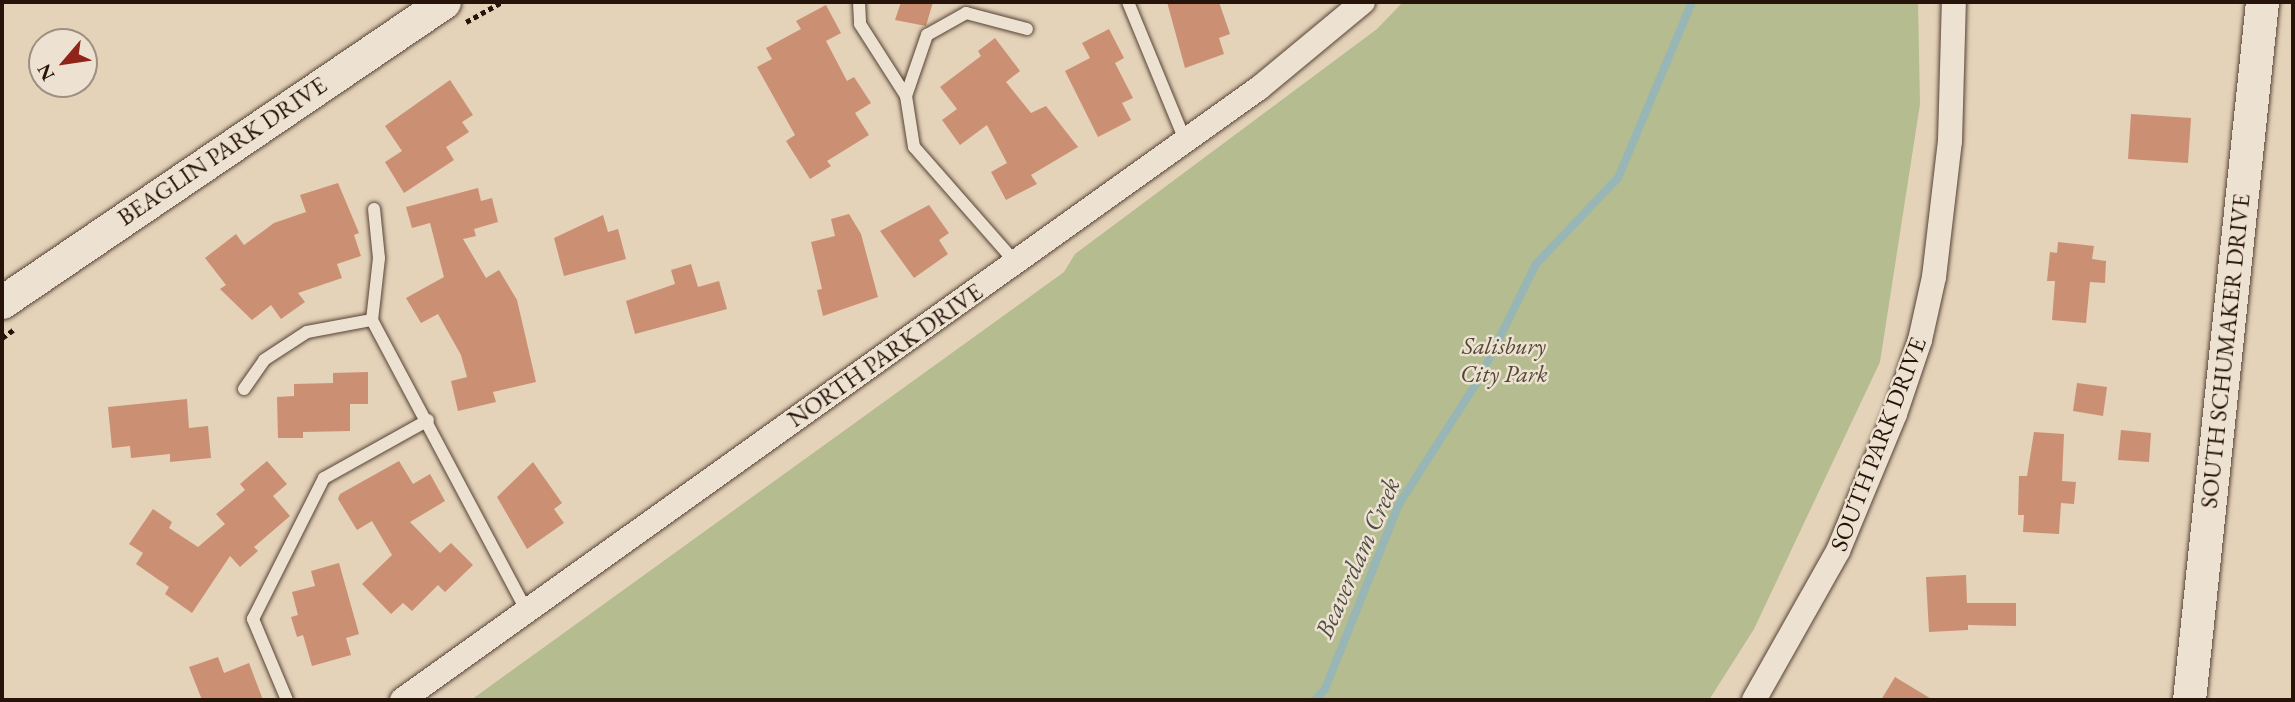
<!DOCTYPE html>
<html>
<head>
<meta charset="utf-8">
<style>
  body { margin:0 }
  #map { position:relative; width:2295px; height:702px; overflow:hidden; background:#e4d2b9; font-family:"EB Garamond",serif }
  div>[style] { position:absolute }
  [style*='--x'] { left:calc(var(--x)*1px); top:calc(var(--y)*1px); width:calc(var(--w)*1px); rotate:calc(var(--a)*1deg) }
  .green>* { inset:0; background:#b4bc90 }
  .stream>* { height:8px; margin:-4px; padding:0 4px; transform-origin:4px; border-radius:4px; background:#97b6b5 }
  .building>* { inset:0; background:#cb9073 }
  .path>* { height:4.5px; margin-top:-2.25px; transform-origin:0; background:repeating-linear-gradient(90deg,#261309 0 5px,transparent 0 8.5px) }
  .roads { filter:drop-shadow(0 0 2px #564335) drop-shadow(0 0 2px #564335) }
  .lane>* { height:12px; margin:-6px; padding:0 6px; transform-origin:6px; border-radius:6px; background:#ede2d2 }
  .street>* { height:24px; margin:-12px; padding:0 12px; transform-origin:12px; border-radius:12px; background:#ede2d2 }
  .secondary>* { height:33px; margin:-16.5px; padding:0 16.5px; transform-origin:16.5px; border-radius:16.5px; background:#ede2d2 }
  span { translate:-50% -50%; white-space:nowrap; text-align:center; line-height:1.15; -webkit-text-stroke:5px #ede2d2; paint-order:stroke }
  .street-label { font-size:24px; color:#261309 }
  .park-label { font-size:24px; color:#514632; font-style:italic }
  .water-label { font-size:26px; color:#4e4c45; font-style:italic }
  .frame { position:absolute; inset:0; border:4px solid #261309; pointer-events:none }
  .north { position:absolute; left:28px; top:28px; width:70px; height:70px; box-sizing:border-box; background:#ede2d2; border:2px solid #9d8f82; border-radius:50%; rotate:241deg; font-size:19px; font-weight:700; line-height:28px; text-align:center; color:#261309 }
  .north::after { content:''; display:block; margin:auto; width:24px; height:32px; background:#8f2418; clip-path:polygon(50% 0,100% 100%,50% 72%,0 100%) }
</style>
</head>
<body>
<div id="map">
  <div class="green">
    <div style="clip-path:polygon(1403px 2px,1918px 2px,1920px 104px,1880px 362px,1754px 629px,1709px 700px,471px 700px,1064px 272px,1075px 254px,1377px 29px)"></div>
  </div>
  <div class="stream">
    <div style="--x:1315;--y:700;--w:15;--a:-48"></div>
    <div style="--x:1325;--y:689;--w:199;--a:-68.2"></div>
    <div style="--x:1399;--y:504;--w:148;--a:-57.4"></div>
    <div style="--x:1479;--y:379;--w:128;--a:-63.6"></div>
    <div style="--x:1536;--y:264;--w:119;--a:-46.4"></div>
    <div style="--x:1618;--y:178;--w:191;--a:-67.2"></div>
  </div>
  <div class="building">
    <div style="clip-path:polygon(901px 2px,933px 2px,926px 26px,895px 20px)"></div>
    <div style="clip-path:polygon(1167px 2px,1219px 2px,1230px 34px,1219px 38px,1224px 54px,1185px 68px)"></div>
    <div style="clip-path:polygon(826px 5px,841px 33px,826px 41px,847px 81px,854px 77px,871px 103px,855px 113px,869px 135px,827px 161px,831px 166px,810px 179px,786px 141px,795px 135px,757px 67px,772px 59px,766px 48px,801px 29px,796px 21px)"></div>
    <div style="clip-path:polygon(1109px 29px,1124px 58px,1115px 63px,1133px 98px,1122px 103px,1131px 120px,1098px 137px,1065px 71px,1090px 58px,1082px 43px)"></div>
    <div style="clip-path:polygon(995px 38px,1020px 71px,1006px 82px,1031px 113px,1046px 106px,1078px 147px,1031px 175px,1037px 184px,1006px 200px,991px 172px,1007px 163px,987px 125px,960px 145px,942px 120px,957px 109px,940px 87px,981px 56px,978px 51px)"></div>
    <div style="clip-path:polygon(450px 80px,473px 115px,462px 122px,469px 132px,446px 147px,454px 160px,404px 193px,385px 162px,402px 151px,385px 126px)"></div>
    <div style="clip-path:polygon(2131px 114px,2191px 118px,2188px 163px,2128px 159px)"></div>
    <div style="clip-path:polygon(338px 183px,359px 233px,354px 235px,361px 256px,337px 264px,342px 278px,298px 293px,305px 302px,281px 319px,271px 305px,252px 320px,220px 289px,226px 285px,205px 258px,236px 234px,244px 245px,274px 223px,306px 212px,300px 195px)"></div>
    <div style="clip-path:polygon(478px 188px,481px 201px,492px 198px,498px 222px,474px 229px,476px 236px,463px 239px,486px 278px,499px 270px,517px 300px,536px 382px,493px 392px,496px 402px,458px 411px,451px 381px,467px 377px,461px 355px,438px 314px,421px 323px,406px 298px,444px 277px,430px 223px,412px 228px,406px 207px)"></div>
    <div style="clip-path:polygon(929px 205px,949px 233px,939px 240px,948px 254px,914px 278px,880px 231px)"></div>
    <div style="clip-path:polygon(849px 214px,861px 234px,878px 297px,823px 316px,817px 290px,822px 289px,811px 242px,835px 236px,831px 219px)"></div>
    <div style="clip-path:polygon(603px 215px,608px 232px,618px 229px,626px 259px,564px 276px,554px 238px)"></div>
    <div style="clip-path:polygon(2058px 242px,2094px 246px,2092px 259px,2106px 261px,2105px 283px,2090px 282px,2086px 323px,2052px 320px,2055px 281px,2047px 281px,2050px 252px,2057px 253px)"></div>
    <div style="clip-path:polygon(691px 264px,698px 287px,719px 281px,727px 309px,635px 334px,626px 301px,675px 284px,671px 270px)"></div>
    <div style="clip-path:polygon(368px 372px,368px 404px,350px 404px,350px 431px,303px 432px,303px 438px,278px 438px,277px 397px,294px 396px,294px 384px,333px 383px,333px 373px)"></div>
    <div style="clip-path:polygon(2077px 383px,2107px 387px,2103px 416px,2073px 411px)"></div>
    <div style="clip-path:polygon(187px 399px,189px 428px,208px 426px,211px 458px,170px 462px,170px 454px,131px 458px,130px 446px,112px 448px,108px 407px)"></div>
    <div style="clip-path:polygon(2121px 430px,2151px 433px,2149px 462px,2118px 460px)"></div>
    <div style="clip-path:polygon(2034px 432px,2064px 434px,2062px 481px,2076px 482px,2074px 504px,2061px 503px,2059px 534px,2023px 532px,2024px 515px,2018px 515px,2019px 476px,2027px 476px)"></div>
    <div style="clip-path:polygon(267px 461px,287px 484px,273px 496px,290px 516px,254px 547px,258px 551px,240px 567px,230px 556px,192px 613px,165px 594px,169px 587px,136px 564px,143px 553px,129px 544px,153px 509px,172px 522px,169px 528px,198px 547px,225px 524px,216px 514px,245px 490px,240px 484px)"></div>
    <div style="clip-path:polygon(399px 461px,413px 484px,430px 474px,445px 501px,410px 522px,440px 553px,451px 543px,473px 565px,445px 592px,438px 585px,412px 611px,403px 603px,391px 614px,362px 584px,392px 555px,372px 521px,357px 530px,338px 499px,340px 494px)"></div>
    <div style="clip-path:polygon(533px 462px,562px 503px,554px 509px,564px 523px,527px 549px,497px 497px)"></div>
    <div style="clip-path:polygon(339px 563px,359px 634px,346px 638px,351px 655px,312px 666px,303px 635px,297px 637px,291px 617px,298px 615px,292px 592px,315px 586px,311px 571px)"></div>
    <div style="clip-path:polygon(1966px 575px,1967px 603px,2016px 603px,2016px 626px,1968px 625px,1968px 630px,1929px 632px,1926px 577px)"></div>
    <div style="clip-path:polygon(218px 657px,224px 673px,249px 663px,263px 700px,202px 700px,189px 667px)"></div>
    <div style="clip-path:polygon(1895px 677px,1933px 700px,1881px 700px)"></div>
  </div>
  <div class="path">
    <div style="--x:466;--y:22;--w:41;--a:-29.1"></div>
    <div style="--x:2;--y:338;--w:14;--a:-36"></div>
  </div>
  <div class="roads">
    <div class="lane">
      <div style="--x:859;--y:2;--w:22;--a:87"></div>
      <div style="--x:860;--y:24;--w:85;--a:57.4"></div>
      <div style="--x:1128;--y:2;--w:149;--a:67.6"></div>
      <div style="--x:374;--y:209;--w:49;--a:84.2"></div>
      <div style="--x:379;--y:258;--w:62;--a:96.4"></div>
      <div style="--x:372;--y:320;--w:328;--a:62"></div>
      <div style="--x:1016;--y:263;--w:154;--a:-131.3"></div>
      <div style="--x:914;--y:147;--w:52;--a:-98.9"></div>
      <div style="--x:906;--y:96;--w:65;--a:-71"></div>
      <div style="--x:927;--y:35;--w:45;--a:-29.4"></div>
      <div style="--x:966;--y:13;--w:63;--a:14.7"></div>
      <div style="--x:244;--y:389;--w:35;--a:-55"></div>
      <div style="--x:264;--y:360;--w:51;--a:-33.1"></div>
      <div style="--x:307;--y:332;--w:66;--a:-10.5"></div>
      <div style="--x:287;--y:700;--w:88;--a:-112.8"></div>
      <div style="--x:253;--y:619;--w:158;--a:-63.3"></div>
      <div style="--x:324;--y:478;--w:119;--a:-29.1"></div>
    </div>
    <div class="street">
      <div style="--x:402;--y:700;--w:1053;--a:-35.53"></div>
      <div style="--x:1259;--y:88;--w:135;--a:-39.6"></div>
      <div style="--x:1754;--y:700;--w:171;--a:-60.6"></div>
      <div style="--x:1838;--y:551;--w:148;--a:-67.4"></div>
      <div style="--x:1895;--y:414;--w:78;--a:-71.3"></div>
      <div style="--x:1920;--y:340;--w:65;--a:-77.5"></div>
      <div style="--x:1934;--y:277;--w:137;--a:-83.3"></div>
      <div style="--x:1950;--y:141;--w:139;--a:-88.4"></div>
    </div>
    <div class="secondary">
      <div style="--x:2;--y:302;--w:534;--a:-34.17"></div>
      <div style="--x:2189;--y:700;--w:702;--a:-84.03"></div>
    </div>
  </div>
  <div class="street-label">
    <span style="left:222px;top:151px;rotate:-34deg">BEAGLIN PARK DRIVE</span>
    <span style="left:2225px;top:351px;rotate:-84deg">SOUTH SCHUMAKER DRIVE</span>
    <span style="left:885px;top:355px;rotate:-35deg">NORTH PARK DRIVE</span>
    <span style="left:1878px;top:444px;rotate:-69deg">SOUTH PARK DRIVE</span>
  </div>
  <div class="park-label">
    <span style="left:1504px;top:360px">Salisbury<br>City Park</span>
  </div>
  <div class="water-label">
    <span style="left:1358px;top:558px;rotate:-66deg">Beaverdam Creek</span>
  </div>
  <div class="frame"></div>
  <div class="north">N</div>
</div>
</body>
</html>
